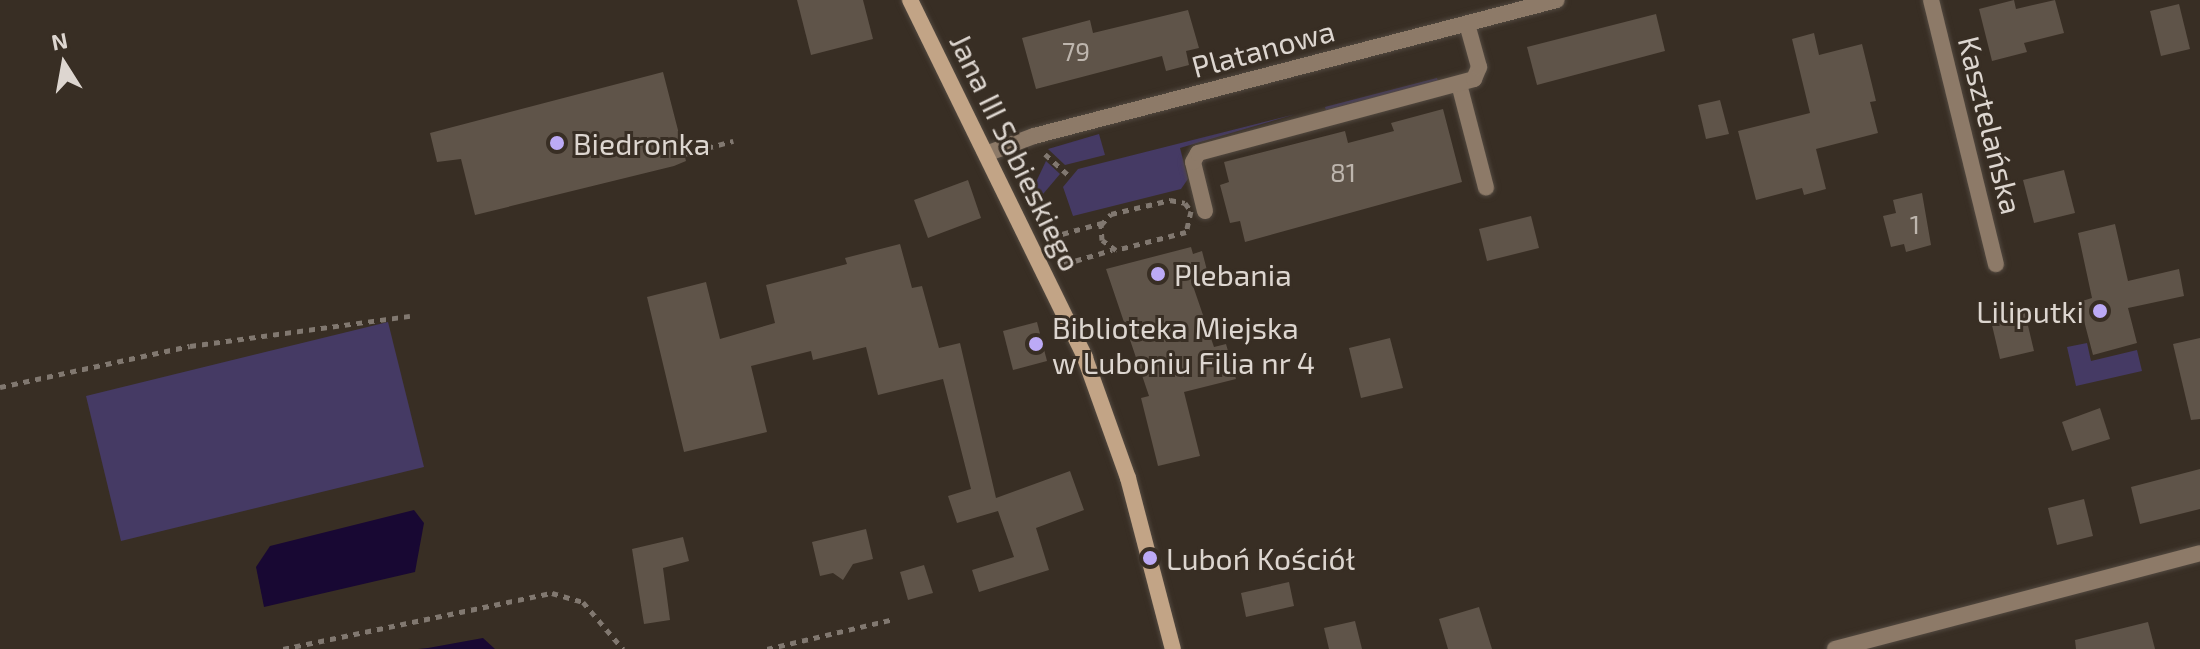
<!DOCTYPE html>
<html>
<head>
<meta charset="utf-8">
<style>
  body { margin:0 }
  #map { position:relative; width:2200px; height:649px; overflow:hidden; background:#382e24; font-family:"Exo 2",sans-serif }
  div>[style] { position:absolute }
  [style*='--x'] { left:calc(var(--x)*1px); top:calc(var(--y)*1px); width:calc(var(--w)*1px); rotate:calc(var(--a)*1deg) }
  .green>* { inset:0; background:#453a64 }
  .water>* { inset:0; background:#180833 }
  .building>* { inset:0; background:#5f5449 }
  .path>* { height:5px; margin-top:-2.5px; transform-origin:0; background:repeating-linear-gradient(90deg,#817870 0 6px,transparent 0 12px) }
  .roads { filter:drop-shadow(0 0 2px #524940) drop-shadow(0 0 2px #524940) }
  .lane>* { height:16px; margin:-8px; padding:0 8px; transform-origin:8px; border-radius:8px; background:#8d7a68 }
  .street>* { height:16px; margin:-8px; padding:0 8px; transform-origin:8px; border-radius:8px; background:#8d7a68 }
  .secondary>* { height:16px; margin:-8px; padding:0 8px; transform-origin:8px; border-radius:8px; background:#c2a486 }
  .dots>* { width:22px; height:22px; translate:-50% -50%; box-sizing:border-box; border:4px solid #382e24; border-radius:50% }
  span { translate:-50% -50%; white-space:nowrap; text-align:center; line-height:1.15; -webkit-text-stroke:6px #382e24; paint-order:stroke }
  .number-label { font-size:26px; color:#beb6ae }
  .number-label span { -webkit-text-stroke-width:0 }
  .street-label { font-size:30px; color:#ddd6d0 }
  .poi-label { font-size:30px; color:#ddd6d0 }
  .left { translate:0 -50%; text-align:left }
  .right { translate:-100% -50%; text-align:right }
  .north { position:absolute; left:24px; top:24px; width:80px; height:80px; -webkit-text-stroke:6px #382e24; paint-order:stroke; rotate:349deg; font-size:22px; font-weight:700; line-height:32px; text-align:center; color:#ddd6d0 }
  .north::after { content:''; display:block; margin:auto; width:28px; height:36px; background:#ddd6d0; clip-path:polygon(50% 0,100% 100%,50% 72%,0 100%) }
</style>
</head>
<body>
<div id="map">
  <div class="green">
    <div style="clip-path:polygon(1437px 78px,1438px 81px,1326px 110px,1325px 107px)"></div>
    <div style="clip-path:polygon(1296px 114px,1180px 148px,1188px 179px,1181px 189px,1073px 216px,1063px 187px,1078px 169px)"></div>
    <div style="clip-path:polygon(1099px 134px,1105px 155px,1065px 165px,1048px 149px)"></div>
    <div style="clip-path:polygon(1046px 161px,1060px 174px,1038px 200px,1036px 182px)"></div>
    <div style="clip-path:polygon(388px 322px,424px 467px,121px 541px,86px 396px)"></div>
    <div style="clip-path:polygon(2087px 343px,2091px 361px,2137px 350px,2142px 371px,2076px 386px,2067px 347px)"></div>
  </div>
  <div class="water">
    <div style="clip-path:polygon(414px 510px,424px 523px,415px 572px,264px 607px,256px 567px,270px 546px)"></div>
    <div style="clip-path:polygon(483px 638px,495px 649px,418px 649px,428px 648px)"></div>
  </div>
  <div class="building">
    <div style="clip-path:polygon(797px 0,863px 0,873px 39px,811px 55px)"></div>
    <div style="clip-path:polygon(2014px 0,2016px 9px,2055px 0,2064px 33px,2024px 43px,2027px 52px,1992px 61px,1979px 9px)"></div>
    <div style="clip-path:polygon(2179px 4px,2190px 49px,2161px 56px,2150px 11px)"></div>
    <div style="clip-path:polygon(1188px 10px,1199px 48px,1186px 51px,1189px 65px,1166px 71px,1162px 56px,1036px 89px,1022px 38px,1090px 20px,1093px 33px)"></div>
    <div style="clip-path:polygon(1656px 14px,1665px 51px,1537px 85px,1527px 47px)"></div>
    <div style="clip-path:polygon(1814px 33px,1819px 55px,1862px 44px,1876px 101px,1870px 102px,1878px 133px,1816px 149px,1826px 189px,1804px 195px,1802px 188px,1756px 200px,1738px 131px,1810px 113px,1792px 39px)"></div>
    <div style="clip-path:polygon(663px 72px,686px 161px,674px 166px,475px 215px,461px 159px,437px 162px,430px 133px)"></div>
    <div style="clip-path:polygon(1720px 100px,1729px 134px,1706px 139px,1698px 105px)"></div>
    <div style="clip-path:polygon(1443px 109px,1462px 182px,1245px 242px,1240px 221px,1230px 223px,1220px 185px,1229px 182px,1224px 162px,1345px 131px,1348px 143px,1394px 131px,1391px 123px)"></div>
    <div style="clip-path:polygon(2064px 170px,2075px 213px,2034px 223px,2023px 180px)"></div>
    <div style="clip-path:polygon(968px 180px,981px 218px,928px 238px,914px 200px)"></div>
    <div style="clip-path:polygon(1922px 193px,1931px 245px,1906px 252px,1904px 244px,1891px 247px,1883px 216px,1896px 213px,1893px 200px)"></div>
    <div style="clip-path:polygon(1531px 216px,1539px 248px,1487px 261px,1479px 229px)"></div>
    <div style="clip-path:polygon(2115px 224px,2128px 281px,2179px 269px,2184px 296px,2128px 308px,2137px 343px,2093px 355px,2079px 302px,2092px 298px,2078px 233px)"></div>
    <div style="clip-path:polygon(900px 244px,912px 288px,922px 286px,939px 348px,960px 343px,996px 498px,1070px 471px,1084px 510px,1036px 528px,1049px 570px,979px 592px,972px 570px,1014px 557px,998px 511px,957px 523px,948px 496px,971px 489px,943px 379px,878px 395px,866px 347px,813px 360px,811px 351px,751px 366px,767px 432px,684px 452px,647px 297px,706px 282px,720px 339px,775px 323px,766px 285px,847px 264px,845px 258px)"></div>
    <div style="clip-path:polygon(1191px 247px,1193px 254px,1202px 251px,1209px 278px,1192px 283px,1214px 347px,1226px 344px,1236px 379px,1184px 392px,1200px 456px,1158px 466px,1141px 398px,1149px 396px,1106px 269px)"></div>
    <div style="clip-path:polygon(2025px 313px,2034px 351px,2000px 359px,1991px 321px)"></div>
    <div style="clip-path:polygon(1037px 322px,1047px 361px,1013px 370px,1003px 331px)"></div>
    <div style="clip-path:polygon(1390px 338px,1403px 388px,1361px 398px,1349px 348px)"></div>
    <div style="clip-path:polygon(2200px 338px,2200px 419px,2191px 420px,2173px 344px)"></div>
    <div style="clip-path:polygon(2100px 408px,2110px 439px,2072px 451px,2062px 422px)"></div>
    <div style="clip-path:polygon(2200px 469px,2200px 509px,2140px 524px,2131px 487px)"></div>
    <div style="clip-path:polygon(2084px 499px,2093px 536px,2057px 545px,2048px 508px)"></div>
    <div style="clip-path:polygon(866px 529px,873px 559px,853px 564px,843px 580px,833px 573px,820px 576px,812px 542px)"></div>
    <div style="clip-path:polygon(683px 537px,689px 561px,663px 568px,670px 620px,644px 624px,632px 549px)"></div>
    <div style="clip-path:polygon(924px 565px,933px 593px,908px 600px,900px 572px)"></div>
    <div style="clip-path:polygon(1289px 582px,1294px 606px,1246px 617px,1241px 593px)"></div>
    <div style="clip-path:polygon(1479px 607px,1492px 649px,1448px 649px,1439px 619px)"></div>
    <div style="clip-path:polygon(1355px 621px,1362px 649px,1329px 649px,1324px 628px)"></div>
    <div style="clip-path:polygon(2148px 622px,2155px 649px,2076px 649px,2075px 640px)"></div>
  </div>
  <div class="path">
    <div style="--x:684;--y:154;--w:51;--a:-14.9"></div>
    <div style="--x:1045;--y:154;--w:30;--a:42"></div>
    <div style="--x:1170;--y:200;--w:15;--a:11"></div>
    <div style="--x:1185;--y:203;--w:10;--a:53"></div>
    <div style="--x:1191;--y:211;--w:22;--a:103"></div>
    <div style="--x:1186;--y:232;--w:72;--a:165.6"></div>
    <div style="--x:1116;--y:250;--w:17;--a:-144"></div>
    <div style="--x:1102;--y:240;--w:15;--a:-94"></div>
    <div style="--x:1101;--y:225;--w:15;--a:-48"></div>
    <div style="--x:1111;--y:214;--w:61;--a:-13.3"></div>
    <div style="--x:1051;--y:237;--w:53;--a:-15.4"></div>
    <div style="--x:1064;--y:264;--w:50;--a:-16.3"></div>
    <div style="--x:0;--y:387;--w:194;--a:-12.2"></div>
    <div style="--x:190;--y:346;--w:222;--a:-7.8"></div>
    <div style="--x:283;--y:649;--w:275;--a:-11.8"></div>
    <div style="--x:552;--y:593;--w:32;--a:16"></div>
    <div style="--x:583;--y:602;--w:62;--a:49.6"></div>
    <div style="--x:767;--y:649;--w:130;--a:-13.3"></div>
  </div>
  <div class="roads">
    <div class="lane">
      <div style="--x:1459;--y:84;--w:107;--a:75.4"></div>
      <div style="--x:1205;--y:211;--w:50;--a:-103.8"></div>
      <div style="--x:1193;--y:162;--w:10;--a:-61"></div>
      <div style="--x:1198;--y:153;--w:286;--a:-15"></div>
      <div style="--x:1474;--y:79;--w:13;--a:-67"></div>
      <div style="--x:1479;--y:67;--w:45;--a:-105.6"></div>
    </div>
    <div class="street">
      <div style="--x:1931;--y:0;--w:272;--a:76.2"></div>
      <div style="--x:986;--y:154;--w:51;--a:-20.6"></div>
      <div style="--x:1034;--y:136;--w:540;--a:-14.58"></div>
      <div style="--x:1835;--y:649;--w:377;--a:-14.7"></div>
    </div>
    <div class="secondary">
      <div style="--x:910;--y:0;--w:398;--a:63.9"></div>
      <div style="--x:1085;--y:358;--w:127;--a:70.3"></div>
      <div style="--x:1128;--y:478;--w:177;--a:75.3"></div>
    </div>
  </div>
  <div class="dots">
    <div style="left:557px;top:143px;background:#bcaaf6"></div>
    <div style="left:1158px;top:274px;background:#bcaaf6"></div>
    <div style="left:2100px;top:311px;background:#bcaaf6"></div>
    <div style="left:1036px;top:344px;background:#bcaaf6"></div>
    <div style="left:1150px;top:558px;background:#bcaaf6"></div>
  </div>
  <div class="number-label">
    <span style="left:1076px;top:51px">79</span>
    <span style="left:1343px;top:172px">81</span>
    <span style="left:1915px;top:224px">1</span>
  </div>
  <div class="street-label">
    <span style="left:1263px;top:48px;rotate:-15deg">Platanowa</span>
    <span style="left:1991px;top:125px;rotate:76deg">Kasztelańska</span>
    <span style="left:1016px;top:152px;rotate:64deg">Jana III Sobieskiego</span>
  </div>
  <div class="poi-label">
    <span class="left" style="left:573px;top:143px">Biedronka</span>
    <span class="left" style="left:1174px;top:274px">Plebania</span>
    <span class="right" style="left:2084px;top:311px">Liliputki</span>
    <span class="left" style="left:1052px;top:344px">Biblioteka Miejska<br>w Luboniu Filia nr 4</span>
    <span class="left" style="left:1166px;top:558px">Luboń Kościół</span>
  </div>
  <div class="north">N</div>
</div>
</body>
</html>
